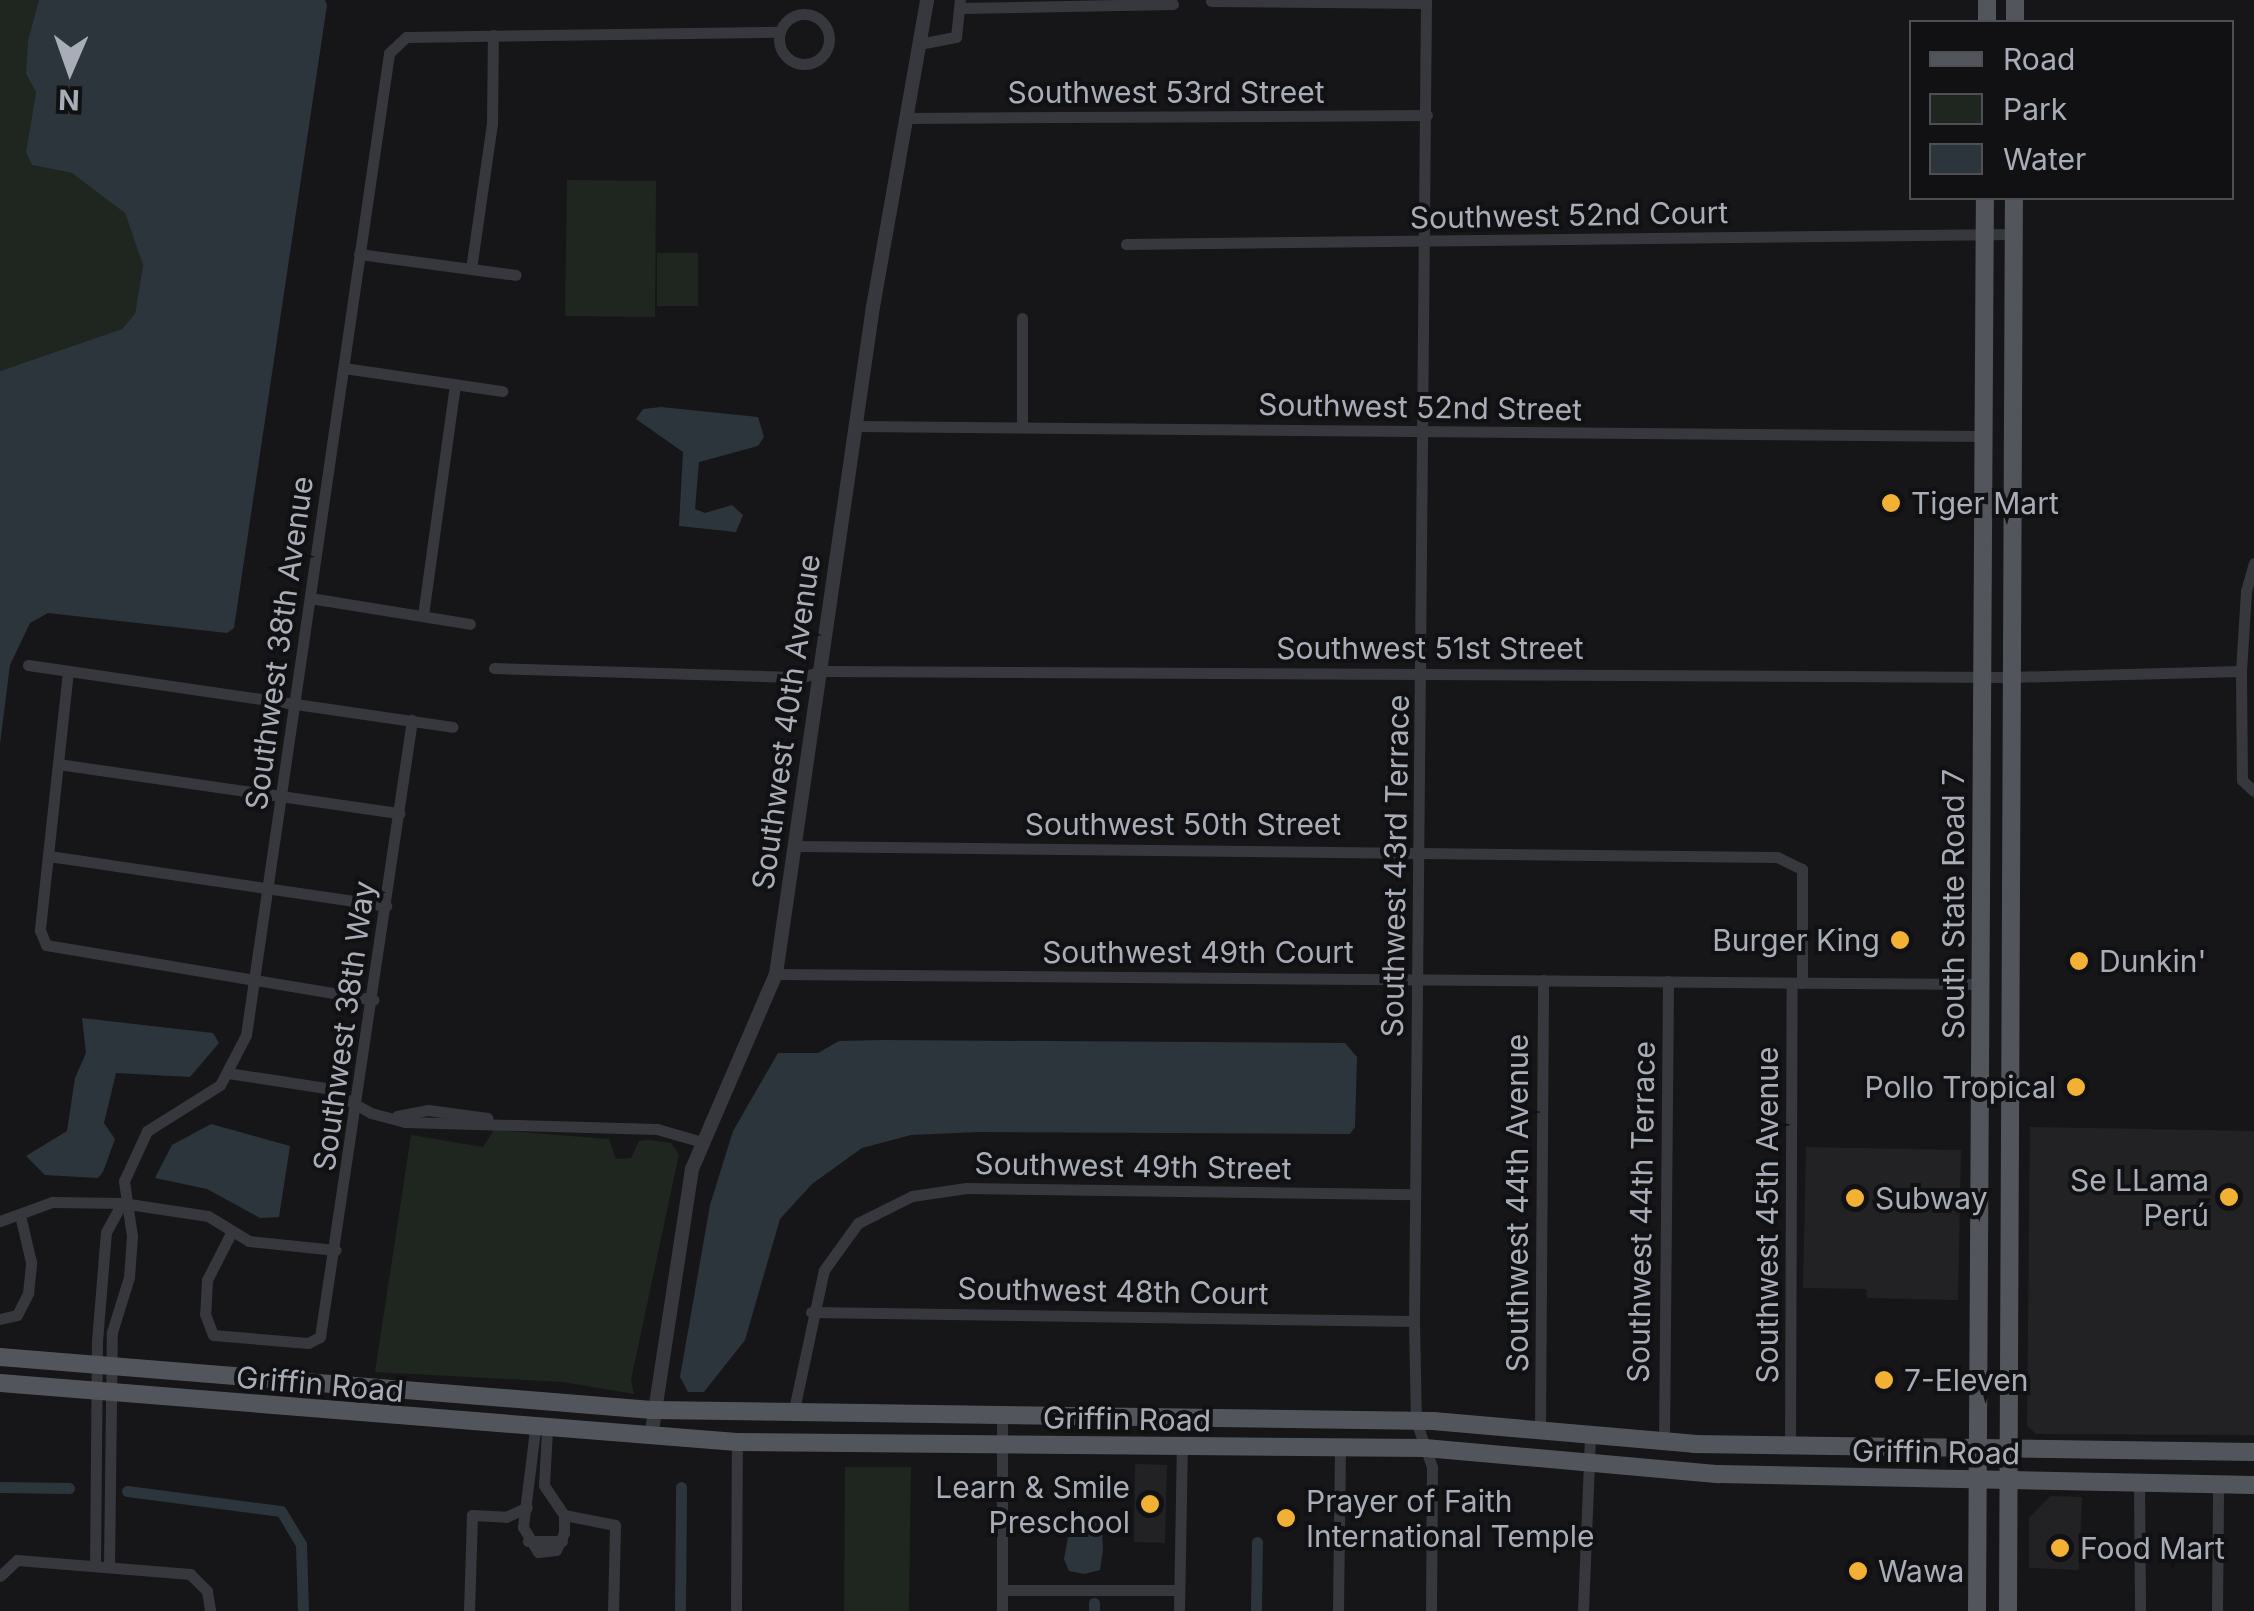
<!DOCTYPE html>
<html>
<head>
<meta charset="utf-8">
<style>
  body { margin:0 }
  #map { position:relative; width:2254px; height:1611px; overflow:hidden; background:#161618; font-family:Inter,sans-serif }
  div>[style] { position:absolute }
  [style*='--x'] { left:calc(var(--x)*1px); top:calc(var(--y)*1px); width:calc(var(--w)*1px); rotate:calc(var(--a)*1deg) }
  .built>* { inset:0; background:#222225 }
  .green>* { inset:0; background:#1e261f }
  .water>* { inset:0; background:#2c353c }
  .canal>* { height:11px; margin:-5.5px; padding:0 5.5px; transform-origin:5.5px; border-radius:5.5px; background:#2c353c }
  .minor>* { height:11px; margin:-5.5px; padding:0 5.5px; transform-origin:5.5px; border-radius:5.5px; background:#37383d }
  .minor>.ring { margin:-5.5px; padding:0; box-sizing:content-box; background:none; border:11px solid #37383d; border-radius:50% }
  .tertiary>* { height:14px; margin:-7px; padding:0 7px; transform-origin:7px; border-radius:7px; background:#37383d }
  .primary>* { height:18px; margin:-9px; padding:0 9px; transform-origin:9px; border-radius:9px; background:#53555c }
  .dots>* { width:28px; height:28px; translate:-50% -50%; box-sizing:border-box; border:5px solid #111113; border-radius:50% }
  span { translate:-50% -50%; white-space:nowrap; text-align:center; line-height:1.15; -webkit-text-stroke:8px #111113; paint-order:stroke }
  .street-label { font-size:30px; color:#a8adb8 }
  .poi-label { font-size:30px; color:#a8adb8 }
  .left { translate:0 -50%; text-align:left }
  .right { translate:-100% -50%; text-align:right }
  .legend { position:absolute; left:1909px; top:20px; width:325px; height:180px; box-sizing:border-box; background:#111113; border:2px solid #4d4f55; margin:0; padding:12px 18px; list-style:none; font-size:30px; color:#a8adb8 }
  .legend li { display:flex; align-items:center; gap:20px; height:50px }
  .legend b { width:50px; border:2px solid #4d4f55 }
  .north { position:absolute; left:20px; top:20px; width:100px; height:100px; -webkit-text-stroke:8px #111113; paint-order:stroke; rotate:182deg; font-size:28px; font-weight:700; line-height:40px; text-align:center; color:#a8adb8 }
  .north::after { content:''; display:block; margin:auto; width:35px; height:45px; background:#a8adb8; clip-path:polygon(50% 0,100% 100%,50% 72%,0 100%) }
</style>
</head>
<body>
<div id="map">
  <div class="built">
    <div style="clip-path:polygon(2030px 1127px,2254px 1131px,2254px 1435px,2036px 1434px,2027px 1426px)"></div>
    <div style="clip-path:polygon(1806px 1147px,1961px 1150px,1958px 1300px,1867px 1298px,1866px 1289px,1803px 1288px)"></div>
    <div style="clip-path:polygon(1135px 1464px,1167px 1465px,1165px 1543px,1134px 1542px)"></div>
    <div style="clip-path:polygon(2050px 1496px,2082px 1497px,2079px 1570px,2029px 1568px,2029px 1518px)"></div>
  </div>
  <div class="green">
    <div style="clip-path:polygon(0 0,39px 0,26px 74px,36px 92px,26px 153px,33px 165px,71px 173px,96px 187px,125px 213px,143px 264px,135px 315px,122px 329px,0 371px)"></div>
    <div style="clip-path:polygon(567px 180px,656px 181px,655px 317px,565px 316px)"></div>
    <div style="clip-path:polygon(657px 253px,698px 253px,698px 306px,657px 306px)"></div>
    <div style="clip-path:polygon(494px 1130px,609px 1139px,616px 1159px,631px 1158px,639px 1141px,649px 1140px,671px 1143px,679px 1154px,631px 1380px,634px 1394px,563px 1382px,375px 1372px,411px 1135px,483px 1147px)"></div>
    <div style="clip-path:polygon(845px 1467px,911px 1467px,909px 1611px,844px 1611px)"></div>
  </div>
  <div class="water">
    <div style="clip-path:polygon(39px 0,325px 0,327px 5px,234px 628px,227px 633px,48px 613px,30px 623px,10px 665px,0 744px,0 371px,122px 329px,135px 314px,143px 265px,125px 213px,72px 173px,32px 165px,26px 152px,36px 92px,26px 74px,28px 41px)"></div>
    <div style="clip-path:polygon(661px 407px,758px 417px,764px 437px,758px 446px,699px 462px,695px 509px,705px 513px,732px 505px,743px 515px,736px 532px,679px 526px,683px 452px,636px 419px,643px 409px)"></div>
    <div style="clip-path:polygon(82px 1018px,213px 1033px,219px 1043px,190px 1077px,116px 1073px,104px 1123px,115px 1139px,103px 1172px,98px 1178px,45px 1175px,26px 1156px,67px 1131px,75px 1078px,86px 1053px)"></div>
    <div style="clip-path:polygon(883px 1040px,1345px 1043px,1357px 1057px,1355px 1127px,1350px 1134px,979px 1132px,911px 1135px,862px 1148px,812px 1184px,780px 1219px,745px 1340px,704px 1392px,688px 1392px,680px 1377px,710px 1205px,733px 1131px,778px 1053px,818px 1053px,839px 1041px)"></div>
    <div style="clip-path:polygon(211px 1124px,290px 1146px,279px 1217px,260px 1218px,207px 1189px,155px 1178px,172px 1145px)"></div>
    <div style="clip-path:polygon(1084px 1515px,1102px 1526px,1103px 1551px,1100px 1570px,1084px 1574px,1069px 1571px,1064px 1559px,1071px 1521px)"></div>
  </div>
  <div class="canal">
    <div style="--x:0;--y:1487;--w:69;--a:0.8"></div>
    <div style="--x:127;--y:1491;--w:155;--a:7.4"></div>
    <div style="--x:281;--y:1511;--w:39;--a:59"></div>
    <div style="--x:301;--y:1544;--w:67;--a:88.3"></div>
    <div style="--x:680;--y:1611;--w:124;--a:-89.5"></div>
    <div style="--x:1094;--y:1611;--w:8;--a:-90"></div>
    <div style="--x:1256;--y:1611;--w:69;--a:-89.2"></div>
  </div>
  <div class="minor">
    <div style="--x:1426;--y:0;--w:1321;--a:90.52"></div>
    <div style="--x:1414;--y:1321;--w:100;--a:88.9"></div>
    <div style="--x:1416;--y:1421;--w:49;--a:70.8"></div>
    <div style="--x:1432;--y:1467;--w:144;--a:90.4"></div>
    <div style="--x:1211;--y:1;--w:215;--a:0.5"></div>
    <div style="--x:962;--y:8;--w:211;--a:-1.1"></div>
    <div class="ring" style="left:779px;top:14px;width:39px;height:39px"></div>
    <div style="--x:919;--y:44;--w:38;--a:-11"></div>
    <div style="--x:956;--y:37;--w:37;--a:-84"></div>
    <div style="--x:905;--y:118;--w:522;--a:-0.33"></div>
    <div style="--x:1126;--y:244;--w:887;--a:-0.65"></div>
    <div style="--x:359;--y:254;--w:158;--a:7.6"></div>
    <div style="--x:471;--y:269;--w:147;--a:-81.8"></div>
    <div style="--x:492;--y:124;--w:89;--a:-89.4"></div>
    <div style="--x:1022;--y:318;--w:109;--a:90"></div>
    <div style="--x:344;--y:368;--w:160;--a:8.3"></div>
    <div style="--x:856;--y:426;--w:1127;--a:0.51"></div>
    <div style="--x:310;--y:598;--w:162;--a:9.2"></div>
    <div style="--x:423;--y:615;--w:233;--a:-82.1"></div>
    <div style="--x:28;--y:665;--w:429;--a:8.3"></div>
    <div style="--x:494;--y:668;--w:309;--a:1.7"></div>
    <div style="--x:803;--y:677;--w:20;--a:-18"></div>
    <div style="--x:822;--y:671;--w:1187;--a:0.29"></div>
    <div style="--x:2009;--y:677;--w:232;--a:-1.5"></div>
    <div style="--x:2241;--y:671;--w:109;--a:89.5"></div>
    <div style="--x:2242;--y:780;--w:16;--a:43"></div>
    <div style="--x:68;--y:671;--w:261;--a:96.2"></div>
    <div style="--x:40;--y:930;--w:16;--a:68"></div>
    <div style="--x:46;--y:945;--w:332;--a:9.5"></div>
    <div style="--x:2241;--y:671;--w:80;--a:-86.4"></div>
    <div style="--x:2246;--y:591;--w:29;--a:-74"></div>
    <div style="--x:58;--y:764;--w:345;--a:8.2"></div>
    <div style="--x:800;--y:846;--w:977;--a:0.65"></div>
    <div style="--x:1777;--y:857;--w:28;--a:26"></div>
    <div style="--x:1802;--y:869;--w:114;--a:90"></div>
    <div style="--x:49;--y:856;--w:341;--a:8.4"></div>
    <div style="--x:776;--y:974;--w:1204;--a:0.48"></div>
    <div style="--x:228;--y:1073;--w:99;--a:8.7"></div>
    <div style="--x:326;--y:1088;--w:51;--a:29.1"></div>
    <div style="--x:371;--y:1113;--w:35;--a:15"></div>
    <div style="--x:405;--y:1122;--w:252;--a:1.6"></div>
    <div style="--x:657;--y:1129;--w:47;--a:16.1"></div>
    <div style="--x:397;--y:1116;--w:32;--a:-11"></div>
    <div style="--x:428;--y:1110;--w:60;--a:7.7"></div>
    <div style="--x:0;--y:1221;--w:55;--a:-20.1"></div>
    <div style="--x:52;--y:1202;--w:70;--a:0.8"></div>
    <div style="--x:122;--y:1203;--w:87;--a:8.6"></div>
    <div style="--x:208;--y:1216;--w:48;--a:31.4"></div>
    <div style="--x:249;--y:1241;--w:87;--a:5.9"></div>
    <div style="--x:231;--y:1233;--w:53;--a:117.1"></div>
    <div style="--x:207;--y:1280;--w:34;--a:93"></div>
    <div style="--x:205;--y:1314;--w:22;--a:69"></div>
    <div style="--x:213;--y:1335;--w:95;--a:4.8"></div>
    <div style="--x:308;--y:1343;--w:13;--a:-27"></div>
    <div style="--x:320;--y:1337;--w:624;--a:-81.52"></div>
    <div style="--x:811;--y:1312;--w:603;--a:0.86"></div>
    <div style="--x:0;--y:1319;--w:17;--a:-13"></div>
    <div style="--x:17;--y:1315;--w:25;--a:-63"></div>
    <div style="--x:28;--y:1293;--w:31;--a:-84"></div>
    <div style="--x:31;--y:1262;--w:48;--a:-103.2"></div>
    <div style="--x:793;--y:1414;--w:147;--a:-77.9"></div>
    <div style="--x:824;--y:1270;--w:58;--a:-54.1"></div>
    <div style="--x:858;--y:1223;--w:60;--a:-26.6"></div>
    <div style="--x:912;--y:1196;--w:55;--a:-8.4"></div>
    <div style="--x:966;--y:1188;--w:449;--a:0.8"></div>
    <div style="--x:1540;--y:1426;--w:446;--a:-89.6"></div>
    <div style="--x:535;--y:1430;--w:98;--a:97.1"></div>
    <div style="--x:523;--y:1527;--w:29;--a:59"></div>
    <div style="--x:538;--y:1552;--w:18;--a:-6"></div>
    <div style="--x:556;--y:1550;--w:19;--a:-65"></div>
    <div style="--x:564;--y:1533;--w:18;--a:-90"></div>
    <div style="--x:564;--y:1515;--w:36;--a:-124"></div>
    <div style="--x:544;--y:1485;--w:55;--a:-86.9"></div>
    <div style="--x:1664;--y:1442;--w:461;--a:-89.5"></div>
    <div style="--x:1790;--y:1447;--w:464;--a:-89.8"></div>
    <div style="--x:2139;--y:1485;--w:126;--a:89.5"></div>
    <div style="--x:564;--y:1515;--w:52;--a:11.1"></div>
    <div style="--x:615;--y:1525;--w:86;--a:91.3"></div>
    <div style="--x:528;--y:1541;--w:34;--a:0"></div>
    <div style="--x:95;--y:1566;--w:225;--a:-89.5"></div>
    <div style="--x:97;--y:1341;--w:109;--a:-85.3"></div>
    <div style="--x:106;--y:1232;--w:33;--a:-61"></div>
    <div style="--x:109;--y:1567;--w:235;--a:-89.3"></div>
    <div style="--x:112;--y:1332;--w:58;--a:-72.8"></div>
    <div style="--x:129;--y:1277;--w:41;--a:-85.8"></div>
    <div style="--x:132;--y:1236;--w:56;--a:-98.3"></div>
    <div style="--x:124;--y:1181;--w:55;--a:-65.3"></div>
    <div style="--x:147;--y:1131;--w:86;--a:-32.2"></div>
    <div style="--x:220;--y:1085;--w:56;--a:-62.5"></div>
    <div style="--x:246;--y:1035;--w:992;--a:-81.71"></div>
    <div style="--x:389;--y:53;--w:23;--a:-43"></div>
    <div style="--x:406;--y:37;--w:373;--a:-0.8"></div>
    <div style="--x:0;--y:1576;--w:23;--a:-43"></div>
    <div style="--x:17;--y:1560;--w:174;--a:4.6"></div>
    <div style="--x:190;--y:1574;--w:24;--a:45"></div>
    <div style="--x:207;--y:1591;--w:20;--a:81"></div>
    <div style="--x:1002;--y:1590;--w:177;--a:0"></div>
    <div style="--x:469;--y:1611;--w:96;--a:-88.2"></div>
    <div style="--x:472;--y:1515;--w:34;--a:3"></div>
    <div style="--x:506;--y:1517;--w:23;--a:-25"></div>
    <div style="--x:736;--y:1611;--w:169;--a:-89.7"></div>
    <div style="--x:1002;--y:1611;--w:195;--a:-90"></div>
    <div style="--x:1179;--y:1611;--w:164;--a:-89"></div>
    <div style="--x:1338;--y:1611;--w:163;--a:-89.3"></div>
    <div style="--x:1583;--y:1611;--w:178;--a:-87.7"></div>
    <div style="--x:2217;--y:1611;--w:127;--a:-89.5"></div>
  </div>
  <div class="tertiary">
    <div style="--x:651;--y:1437;--w:271;--a:-81.3"></div>
    <div style="--x:692;--y:1169;--w:212;--a:-66.7"></div>
    <div style="--x:776;--y:974;--w:674;--a:-81.73"></div>
    <div style="--x:873;--y:307;--w:312;--a:-80"></div>
  </div>
  <div class="primary">
    <div style="--x:1987;--y:22;--w:22;--a:-90"></div>
    <div style="--x:2015;--y:22;--w:22;--a:-90"></div>
    <div style="--x:0;--y:1357;--w:654;--a:4.65"></div>
    <div style="--x:652;--y:1410;--w:781;--a:0.81"></div>
    <div style="--x:1433;--y:1421;--w:262;--a:5"></div>
    <div style="--x:1694;--y:1444;--w:560;--a:0.82"></div>
    <div style="--x:0;--y:1383;--w:739;--a:4.58"></div>
    <div style="--x:737;--y:1442;--w:688;--a:0.5"></div>
    <div style="--x:1425;--y:1448;--w:295;--a:5.1"></div>
    <div style="--x:1719;--y:1474;--w:535;--a:1.18"></div>
    <div style="--x:1977;--y:1611;--w:1413;--a:-89.68"></div>
    <div style="--x:2008;--y:1611;--w:1413;--a:-89.76"></div>
  </div>
  <div class="dots">
    <div style="left:1891px;top:503px;background:#f2b134"></div>
    <div style="left:1900px;top:940px;background:#f2b134"></div>
    <div style="left:2079px;top:961px;background:#f2b134"></div>
    <div style="left:2076px;top:1087px;background:#f2b134"></div>
    <div style="left:2229px;top:1197px;background:#f2b134"></div>
    <div style="left:1855px;top:1198px;background:#f2b134"></div>
    <div style="left:1884px;top:1380px;background:#f2b134"></div>
    <div style="left:1150px;top:1504px;background:#f2b134"></div>
    <div style="left:1286px;top:1518px;background:#f2b134"></div>
    <div style="left:2060px;top:1548px;background:#f2b134"></div>
    <div style="left:1858px;top:1571px;background:#f2b134"></div>
  </div>
  <div class="street-label">
    <span style="left:1166px;top:92px">Southwest 53rd Street</span>
    <span style="left:1569px;top:215px;rotate:-1deg">Southwest 52nd Court</span>
    <span style="left:1420px;top:407px;rotate:1deg">Southwest 52nd Street</span>
    <span style="left:279px;top:643px;rotate:-82deg">Southwest 38th Avenue</span>
    <span style="left:1430px;top:648px">Southwest 51st Street</span>
    <span style="left:786px;top:722px;rotate:-82deg">Southwest 40th Avenue</span>
    <span style="left:1183px;top:824px">Southwest 50th Street</span>
    <span style="left:1395px;top:866px;rotate:-89deg">Southwest 43rd Terrace</span>
    <span style="left:1953px;top:904px;rotate:-90deg">South State Road 7</span>
    <span style="left:1198px;top:952px">Southwest 49th Court</span>
    <span style="left:344px;top:1026px;rotate:-82deg">Southwest 38th Way</span>
    <span style="left:1133px;top:1166px;rotate:1deg">Southwest 49th Street</span>
    <span style="left:1517px;top:1203px;rotate:-90deg">Southwest 44th Avenue</span>
    <span style="left:1641px;top:1212px;rotate:-89deg">Southwest 44th Terrace</span>
    <span style="left:1767px;top:1215px;rotate:-90deg">Southwest 45th Avenue</span>
    <span style="left:1113px;top:1291px;rotate:1deg">Southwest 48th Court</span>
    <span style="left:320px;top:1384px;rotate:5deg">Griffin Road</span>
    <span style="left:1127px;top:1419px;rotate:1deg">Griffin Road</span>
    <span style="left:1936px;top:1452px;rotate:1deg">Griffin Road</span>
  </div>
  <div class="poi-label">
    <span class="left" style="left:1911px;top:503px">Tiger Mart</span>
    <span class="right" style="left:1880px;top:940px">Burger King</span>
    <span class="left" style="left:2099px;top:961px">Dunkin'</span>
    <span class="right" style="left:2056px;top:1087px">Pollo Tropical</span>
    <span class="right" style="left:2209px;top:1197px">Se LLama<br>Perú</span>
    <span class="left" style="left:1875px;top:1198px">Subway</span>
    <span class="left" style="left:1904px;top:1380px">7-Eleven</span>
    <span class="right" style="left:1130px;top:1504px">Learn &amp; Smile<br>Preschool</span>
    <span class="left" style="left:1306px;top:1518px">Prayer of Faith<br>International Temple</span>
    <span class="left" style="left:2080px;top:1548px">Food Mart</span>
    <span class="left" style="left:1878px;top:1571px">Wawa</span>
  </div>
  <ul class="legend">
  <li><b style="height:12px;background:#53555c"></b>Road</li>
  <li><b style="height:28px;background:#1e261f"></b>Park</li>
  <li><b style="height:28px;background:#2c353c"></b>Water</li>
  </ul>
  <div class="north">N</div>
</div>
</body>
</html>
